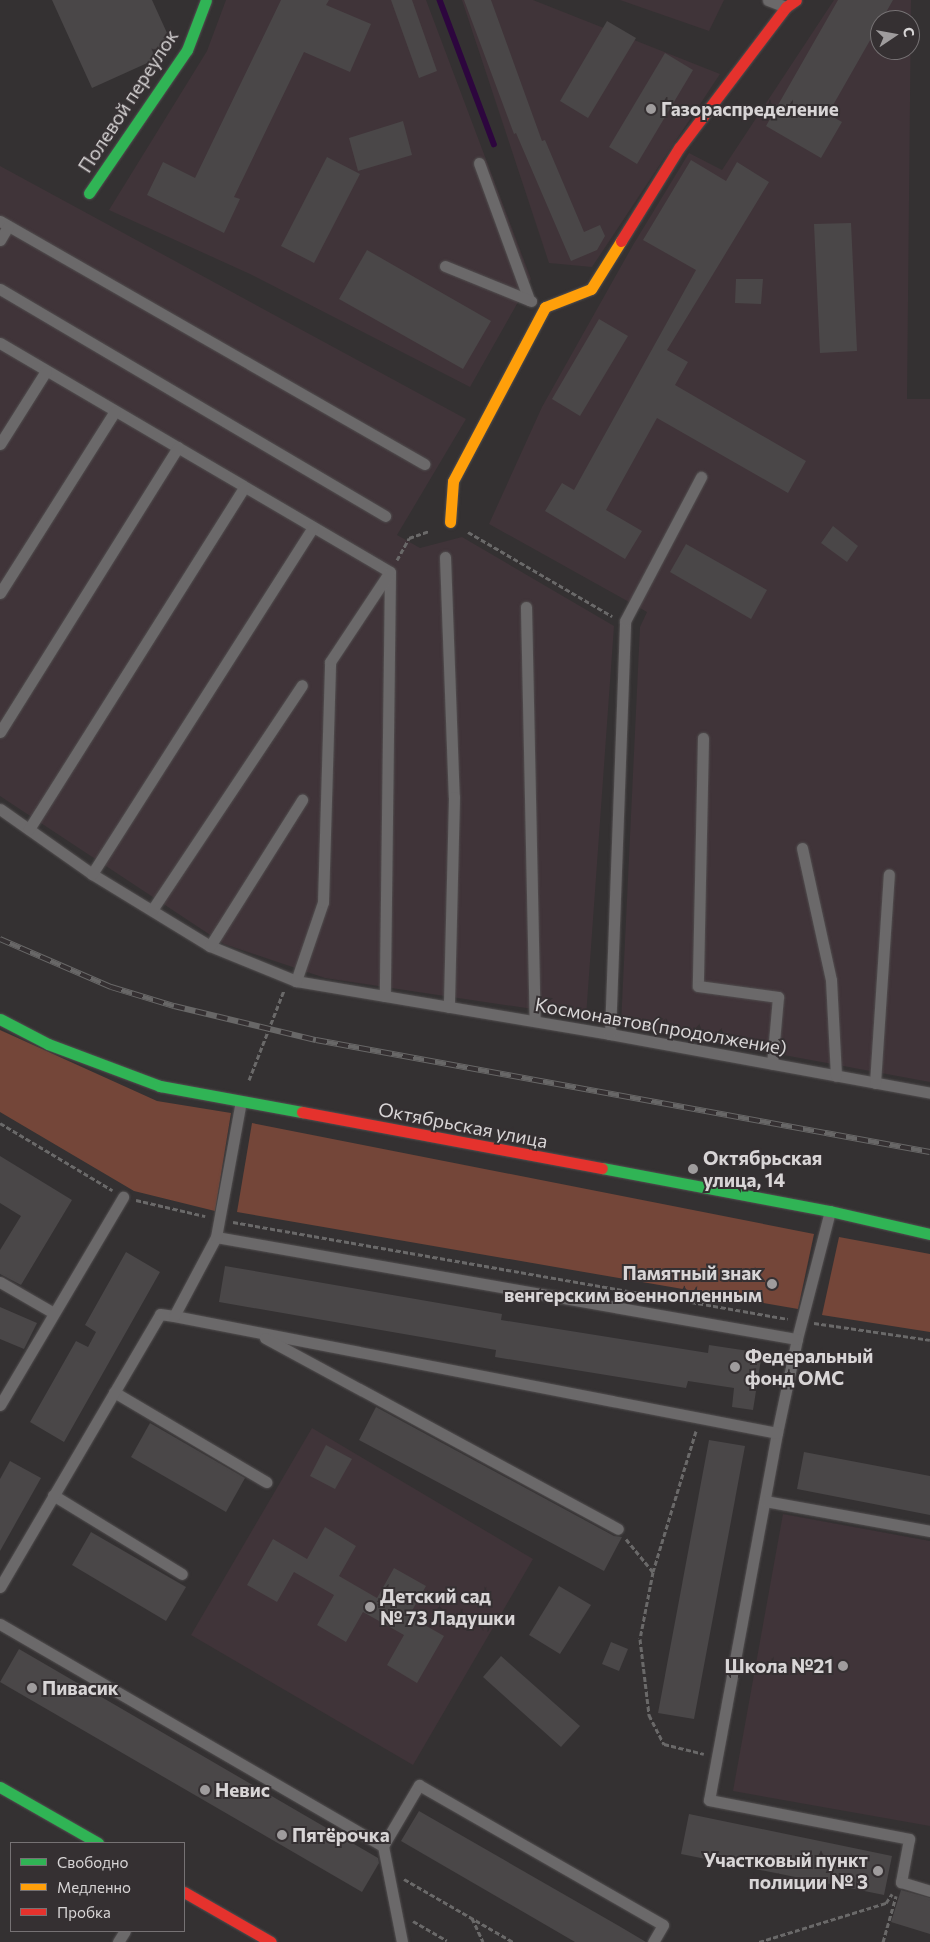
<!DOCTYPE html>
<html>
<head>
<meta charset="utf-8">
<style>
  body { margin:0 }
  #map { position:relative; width:930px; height:1942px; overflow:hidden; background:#343132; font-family:Commissioner,sans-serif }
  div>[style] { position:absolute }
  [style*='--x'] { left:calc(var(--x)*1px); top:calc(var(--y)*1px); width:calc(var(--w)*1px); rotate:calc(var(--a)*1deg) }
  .built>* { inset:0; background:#403439 }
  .green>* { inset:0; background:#744639 }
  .stream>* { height:5.5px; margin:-2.75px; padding:0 2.75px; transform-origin:2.75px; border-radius:2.75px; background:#2d063e }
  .building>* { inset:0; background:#4a4748 }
  .path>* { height:3px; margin-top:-1.5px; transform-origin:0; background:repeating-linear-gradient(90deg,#6a6969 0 5px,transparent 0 7.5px) }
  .roads { filter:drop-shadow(0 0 1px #514e4f) drop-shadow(0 0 1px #514e4f) }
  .lane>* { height:11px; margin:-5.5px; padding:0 5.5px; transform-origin:5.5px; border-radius:5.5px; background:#6b696a }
  .fast>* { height:11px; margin:-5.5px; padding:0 5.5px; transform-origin:5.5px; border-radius:5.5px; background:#30b455 }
  .slow>* { height:11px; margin:-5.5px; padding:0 5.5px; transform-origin:5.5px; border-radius:5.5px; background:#ff9f0a }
  .jam>* { height:11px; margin:-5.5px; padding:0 5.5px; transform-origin:5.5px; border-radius:5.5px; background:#e5322d }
  .rail>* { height:5.5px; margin-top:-2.75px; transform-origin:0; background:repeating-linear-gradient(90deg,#353032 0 11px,#686767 0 22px); box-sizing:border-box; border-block:1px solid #686767 }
  .dots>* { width:14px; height:14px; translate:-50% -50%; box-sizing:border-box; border:2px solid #353032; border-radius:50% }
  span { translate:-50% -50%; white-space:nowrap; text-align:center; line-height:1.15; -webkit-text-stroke:4px #353032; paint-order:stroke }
  .street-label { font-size:19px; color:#d8d5d6 }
  .poi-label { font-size:19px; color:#d8d5d6; font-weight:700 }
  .left { translate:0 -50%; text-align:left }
  .right { translate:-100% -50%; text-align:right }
  .legend { position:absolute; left:10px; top:1842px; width:175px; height:90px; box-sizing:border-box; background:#353032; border:1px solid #767274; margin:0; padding:6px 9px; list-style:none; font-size:15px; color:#d8d5d6 }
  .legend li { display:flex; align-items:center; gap:10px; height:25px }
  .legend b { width:25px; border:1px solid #767274 }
  .north { position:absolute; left:870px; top:10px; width:50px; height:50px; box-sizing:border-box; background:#353032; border:1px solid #767274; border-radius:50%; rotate:78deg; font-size:14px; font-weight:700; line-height:20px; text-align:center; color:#d8d5d6 }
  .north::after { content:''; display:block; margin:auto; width:18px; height:22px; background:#9f9c9d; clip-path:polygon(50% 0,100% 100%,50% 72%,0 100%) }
</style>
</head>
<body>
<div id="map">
  <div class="built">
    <div style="clip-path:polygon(226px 0,426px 0,531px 279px,470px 387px,250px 274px,109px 210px,207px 51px)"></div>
    <div style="clip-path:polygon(462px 0,533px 0,720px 74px,592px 267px,549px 263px)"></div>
    <div style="clip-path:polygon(620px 0,724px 0,709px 31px)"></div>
    <div style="clip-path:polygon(evenodd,834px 0,911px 0,907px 399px,930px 399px,930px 1082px,621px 1025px,640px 627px,647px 612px,489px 524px,542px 407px,633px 245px,689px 153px,722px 170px,834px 0,880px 20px,910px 20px,910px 50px,880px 50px,880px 20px)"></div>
    <div style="clip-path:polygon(0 166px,466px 419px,397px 535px,420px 548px,462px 537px,614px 626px,586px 1017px,325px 978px,224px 944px,0 796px)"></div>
    <div style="clip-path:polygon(312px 1428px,533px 1559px,413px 1765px,191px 1635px)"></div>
    <div style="clip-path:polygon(783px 1514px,930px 1541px,930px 1826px,733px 1791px)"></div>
  </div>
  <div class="green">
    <div style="clip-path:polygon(0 1030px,157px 1101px,231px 1113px,215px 1211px,134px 1191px,0 1112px)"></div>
    <div style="clip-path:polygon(252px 1123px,814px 1234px,798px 1309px,237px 1212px)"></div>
    <div style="clip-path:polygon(839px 1237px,930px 1254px,930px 1332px,822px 1315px)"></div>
  </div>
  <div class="stream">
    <div style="--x:440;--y:0;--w:154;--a:69.4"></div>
  </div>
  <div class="building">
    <div style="clip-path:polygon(52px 0,152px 0,172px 44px,165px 55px,92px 88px)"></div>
    <div style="clip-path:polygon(281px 0,329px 0,326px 5px,371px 24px,350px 72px,304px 52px,234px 197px,240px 199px,224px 233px,147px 195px,163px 162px,195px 178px)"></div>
    <div style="clip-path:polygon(391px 0,412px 0,437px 71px,419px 78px)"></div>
    <div style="clip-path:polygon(464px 0,491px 0,542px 141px,545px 140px,584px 232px,600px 225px,605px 236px,597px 250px,571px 261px,516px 133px,514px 134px)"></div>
    <div style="clip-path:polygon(838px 0,893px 0,828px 114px,842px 122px,821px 158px,766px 126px)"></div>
    <div style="clip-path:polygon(607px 21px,636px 38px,588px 118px,560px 101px)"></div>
    <div style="clip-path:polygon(665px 53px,693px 70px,637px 164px,609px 147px)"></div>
    <div style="clip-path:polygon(403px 121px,412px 155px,358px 171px,349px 138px)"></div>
    <div style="clip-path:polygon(327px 157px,360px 174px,314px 263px,281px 246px)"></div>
    <div style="clip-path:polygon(691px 160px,726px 181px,737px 162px,769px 182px,667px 350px,688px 362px,675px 385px,806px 461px,788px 493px,657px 418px,606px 510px,642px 531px,625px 559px,545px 511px,562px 483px,574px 490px,696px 270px,643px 240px)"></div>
    <div style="clip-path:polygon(851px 223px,857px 351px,820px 353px,814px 224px)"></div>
    <div style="clip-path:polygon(367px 250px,491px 321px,463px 369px,339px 299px)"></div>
    <div style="clip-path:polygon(736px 279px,763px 279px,761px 304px,735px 303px)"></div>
    <div style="clip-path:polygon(599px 319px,628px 336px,580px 416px,552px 399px)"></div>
    <div style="clip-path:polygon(833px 526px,858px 546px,847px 562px,821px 543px)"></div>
    <div style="clip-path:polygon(686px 544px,767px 590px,751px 619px,670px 572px)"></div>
    <div style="clip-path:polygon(0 1156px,72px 1200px,21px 1285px,0 1274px,0 1250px,21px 1216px,0 1203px)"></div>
    <div style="clip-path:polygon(126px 1252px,160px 1272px,64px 1442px,30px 1422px,76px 1341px,88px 1347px,96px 1332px,85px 1325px)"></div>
    <div style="clip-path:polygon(225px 1266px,502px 1314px,501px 1320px,708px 1353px,709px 1345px,762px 1353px,753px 1410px,732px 1407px,734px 1388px,688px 1381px,686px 1388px,495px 1357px,496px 1350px,219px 1302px)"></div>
    <div style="clip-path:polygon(0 1307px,37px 1323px,24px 1349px,0 1339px)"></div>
    <div style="clip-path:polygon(376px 1407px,614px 1536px,622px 1537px,604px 1571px,359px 1440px)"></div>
    <div style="clip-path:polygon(150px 1423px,245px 1478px,226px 1512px,131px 1457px)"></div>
    <div style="clip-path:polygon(709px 1440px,745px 1446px,694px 1719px,658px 1713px)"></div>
    <div style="clip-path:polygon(326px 1445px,352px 1459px,335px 1489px,310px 1476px)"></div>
    <div style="clip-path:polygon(804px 1452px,930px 1476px,930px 1515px,797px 1489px)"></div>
    <div style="clip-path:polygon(10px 1461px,41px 1478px,0 1551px,0 1479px)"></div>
    <div style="clip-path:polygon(325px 1527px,356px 1546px,339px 1576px,377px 1598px,394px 1568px,426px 1586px,409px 1616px,444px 1636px,417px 1683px,387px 1665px,404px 1635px,363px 1612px,346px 1642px,317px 1625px,334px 1595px,294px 1572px,277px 1602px,247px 1585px,273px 1539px,307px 1559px)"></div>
    <div style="clip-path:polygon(91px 1532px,186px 1587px,166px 1621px,72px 1565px)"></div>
    <div style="clip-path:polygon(559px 1586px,591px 1605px,560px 1654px,529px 1635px)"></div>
    <div style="clip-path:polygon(611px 1642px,628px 1649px,619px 1671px,602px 1664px)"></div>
    <div style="clip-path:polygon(19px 1649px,378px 1858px,379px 1863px,362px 1892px,0 1682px)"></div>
    <div style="clip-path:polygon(501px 1656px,580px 1726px,561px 1747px,483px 1677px)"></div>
    <div style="clip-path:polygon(419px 1811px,619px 1926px,646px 1942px,575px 1942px,401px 1841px)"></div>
    <div style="clip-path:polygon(689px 1814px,892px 1856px,884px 1895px,681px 1854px)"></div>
    <div style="clip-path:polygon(901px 1890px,930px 1898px,930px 1934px,891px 1922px)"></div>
  </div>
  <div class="path">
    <div style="--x:468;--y:532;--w:167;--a:30.3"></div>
    <div style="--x:397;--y:560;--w:25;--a:-61"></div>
    <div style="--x:409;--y:538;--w:21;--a:-19"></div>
    <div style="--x:249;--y:1080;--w:97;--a:-68.7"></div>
    <div style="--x:0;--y:1123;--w:131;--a:30.9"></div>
    <div style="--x:136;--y:1200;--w:71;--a:13.1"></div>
    <div style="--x:233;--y:1222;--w:563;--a:9.91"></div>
    <div style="--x:814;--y:1323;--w:117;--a:8.3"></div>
    <div style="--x:696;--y:1431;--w:147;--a:107"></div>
    <div style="--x:653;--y:1572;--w:68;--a:101"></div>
    <div style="--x:640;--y:1639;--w:77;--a:83.2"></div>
    <div style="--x:649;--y:1715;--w:33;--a:63"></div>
    <div style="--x:664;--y:1744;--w:41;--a:14"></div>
    <div style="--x:626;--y:1539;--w:43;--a:50.7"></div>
    <div style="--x:404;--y:1879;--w:126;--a:30"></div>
    <div style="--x:472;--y:1918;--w:26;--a:65"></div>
    <div style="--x:413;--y:1921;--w:39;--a:30"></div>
    <div style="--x:759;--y:1942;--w:133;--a:-17.1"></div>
    <div style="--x:886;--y:1903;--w:11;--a:-56"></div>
    <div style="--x:883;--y:1942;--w:48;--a:-74.2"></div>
  </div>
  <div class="roads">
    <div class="lane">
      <div style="--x:768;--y:0;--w:19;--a:21"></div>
      <div style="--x:479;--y:163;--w:146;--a:69.9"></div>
      <div style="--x:0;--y:221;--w:489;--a:29.8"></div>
      <div style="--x:0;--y:240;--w:16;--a:-60"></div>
      <div style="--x:445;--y:266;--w:93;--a:22.1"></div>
      <div style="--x:0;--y:289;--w:447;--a:30.5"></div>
      <div style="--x:0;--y:343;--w:452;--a:30.4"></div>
      <div style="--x:390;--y:572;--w:424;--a:90.7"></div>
      <div style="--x:0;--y:444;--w:86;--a:-57.8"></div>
      <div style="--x:445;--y:557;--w:240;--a:87.9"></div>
      <div style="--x:454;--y:797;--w:210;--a:91.4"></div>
      <div style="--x:0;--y:593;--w:215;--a:-57.7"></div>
      <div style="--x:526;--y:607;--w:414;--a:88.8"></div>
      <div style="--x:0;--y:732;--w:336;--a:-58"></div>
      <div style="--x:703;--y:738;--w:248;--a:91.2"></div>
      <div style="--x:698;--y:986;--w:81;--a:7.8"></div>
      <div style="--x:778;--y:997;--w:67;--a:95.1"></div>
      <div style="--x:0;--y:809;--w:113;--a:35.2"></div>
      <div style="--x:92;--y:874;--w:138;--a:31.4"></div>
      <div style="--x:210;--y:946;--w:93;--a:22.1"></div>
      <div style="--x:296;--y:981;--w:318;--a:9.6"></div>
      <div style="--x:610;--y:1034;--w:325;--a:10.4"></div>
      <div style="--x:29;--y:829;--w:404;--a:-57.8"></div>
      <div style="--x:802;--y:848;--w:135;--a:77.6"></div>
      <div style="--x:831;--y:980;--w:96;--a:87"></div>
      <div style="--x:92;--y:874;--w:411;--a:-57.5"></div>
      <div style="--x:152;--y:910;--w:270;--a:-56.3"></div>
      <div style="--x:210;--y:946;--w:173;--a:-57.8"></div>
      <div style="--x:296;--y:981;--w:83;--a:-71.1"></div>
      <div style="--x:323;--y:902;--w:240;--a:-88.3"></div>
      <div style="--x:330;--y:662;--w:107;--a:-56.5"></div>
      <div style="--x:610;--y:1034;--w:413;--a:-87.9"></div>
      <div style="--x:625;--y:621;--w:163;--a:-62.2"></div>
      <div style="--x:875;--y:1083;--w:209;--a:-86.2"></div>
      <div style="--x:830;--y:1211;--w:132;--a:104.5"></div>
      <div style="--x:797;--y:1339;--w:96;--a:102"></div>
      <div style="--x:777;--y:1433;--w:373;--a:100.5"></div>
      <div style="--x:709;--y:1800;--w:204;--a:11"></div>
      <div style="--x:909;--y:1839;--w:44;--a:100.5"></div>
      <div style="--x:901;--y:1882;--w:30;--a:17"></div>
      <div style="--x:216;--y:1237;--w:590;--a:9.96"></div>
      <div style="--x:0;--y:1282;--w:62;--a:29.9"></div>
      <div style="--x:174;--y:1316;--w:614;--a:10.98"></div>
      <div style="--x:265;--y:1338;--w:401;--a:28.4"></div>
      <div style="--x:114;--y:1392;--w:177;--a:30.6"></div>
      <div style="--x:0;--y:1405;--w:242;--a:-59.4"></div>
      <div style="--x:53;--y:1495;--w:151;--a:31.5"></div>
      <div style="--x:765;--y:1501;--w:168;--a:10.3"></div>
      <div style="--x:0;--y:1587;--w:316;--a:-59.6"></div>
      <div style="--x:160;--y:1314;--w:14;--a:8"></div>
      <div style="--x:174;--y:1316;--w:89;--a:-62"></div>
      <div style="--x:216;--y:1237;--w:138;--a:-79.6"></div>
      <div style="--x:0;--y:1624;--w:443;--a:30.1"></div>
      <div style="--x:383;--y:1846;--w:71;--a:-59.5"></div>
      <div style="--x:419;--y:1785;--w:281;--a:29.8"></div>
      <div style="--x:663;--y:1925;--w:20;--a:120"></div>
      <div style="--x:383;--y:1846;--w:98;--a:78.8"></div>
      <div style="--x:118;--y:1942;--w:13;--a:-58"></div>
    </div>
    <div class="fast">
      <div style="--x:89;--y:193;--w:173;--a:-55.6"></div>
      <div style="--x:187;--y:50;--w:53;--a:-69.2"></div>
      <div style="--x:0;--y:1019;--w:54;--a:27.5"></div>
      <div style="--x:48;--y:1044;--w:120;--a:20.6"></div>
      <div style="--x:160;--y:1086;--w:144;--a:10.4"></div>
      <div style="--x:602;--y:1168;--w:232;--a:10.7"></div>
      <div style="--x:830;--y:1211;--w:103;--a:13"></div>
      <div style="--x:0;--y:1787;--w:113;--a:29.7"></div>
    </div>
    <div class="slow">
      <div style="--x:450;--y:522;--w:41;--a:-85.8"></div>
      <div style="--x:453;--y:481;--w:197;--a:-62.1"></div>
      <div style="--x:545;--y:307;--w:49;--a:-21.4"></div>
      <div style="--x:591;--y:289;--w:57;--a:-58"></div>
    </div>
    <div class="jam">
      <div style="--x:621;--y:241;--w:110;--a:-58.1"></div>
      <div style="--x:679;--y:148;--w:177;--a:-52.8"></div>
      <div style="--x:786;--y:7;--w:12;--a:-35"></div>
      <div style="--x:302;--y:1112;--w:305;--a:10.6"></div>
      <div style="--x:184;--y:1892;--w:100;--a:29.9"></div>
    </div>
  </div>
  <div class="rail">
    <div style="--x:0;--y:939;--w:121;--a:23.4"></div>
    <div style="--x:111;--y:987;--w:66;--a:16.8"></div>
    <div style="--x:174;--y:1006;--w:146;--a:13.5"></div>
    <div style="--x:316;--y:1040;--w:624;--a:10.34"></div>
  </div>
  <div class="dots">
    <div style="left:651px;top:109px;background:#9f9c9d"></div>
    <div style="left:693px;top:1169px;background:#9f9c9d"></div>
    <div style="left:772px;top:1284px;background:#9f9c9d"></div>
    <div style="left:735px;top:1367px;background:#9f9c9d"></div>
    <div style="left:370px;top:1607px;background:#9f9c9d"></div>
    <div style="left:843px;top:1666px;background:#9f9c9d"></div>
    <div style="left:32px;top:1688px;background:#9f9c9d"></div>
    <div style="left:205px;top:1790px;background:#9f9c9d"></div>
    <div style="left:282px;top:1835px;background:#9f9c9d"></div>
    <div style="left:878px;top:1871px;background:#9f9c9d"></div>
  </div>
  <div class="street-label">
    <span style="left:128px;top:101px;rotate:-57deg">Полевой переулок</span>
    <span style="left:661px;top:1026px;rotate:10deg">Космонавтов(продолжение)</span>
    <span style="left:463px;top:1125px;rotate:11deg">Октябрьская улица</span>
  </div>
  <div class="poi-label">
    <span class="left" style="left:661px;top:109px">Газораспределение</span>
    <span class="left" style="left:703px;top:1169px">Октябрьская<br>улица, 14</span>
    <span class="right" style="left:762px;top:1284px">Памятный знак<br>венгерским военнопленным</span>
    <span class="left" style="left:745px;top:1367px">Федеральный<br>фонд ОМС</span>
    <span class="left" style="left:380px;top:1607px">Детский сад<br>№ 73 Ладушки</span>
    <span class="right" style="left:833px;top:1666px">Школа №21</span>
    <span class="left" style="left:42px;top:1688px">Пивасик</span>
    <span class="left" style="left:215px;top:1790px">Невис</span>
    <span class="left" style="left:292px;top:1835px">Пятёрочка</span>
    <span class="right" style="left:868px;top:1871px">Участковый пункт<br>полиции № 3</span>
  </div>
  <ul class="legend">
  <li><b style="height:6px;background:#30b455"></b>Свободно</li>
  <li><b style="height:6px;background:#ff9f0a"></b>Медленно</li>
  <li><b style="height:6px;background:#e5322d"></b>Пробка</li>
  </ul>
  <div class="north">С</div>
</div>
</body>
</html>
